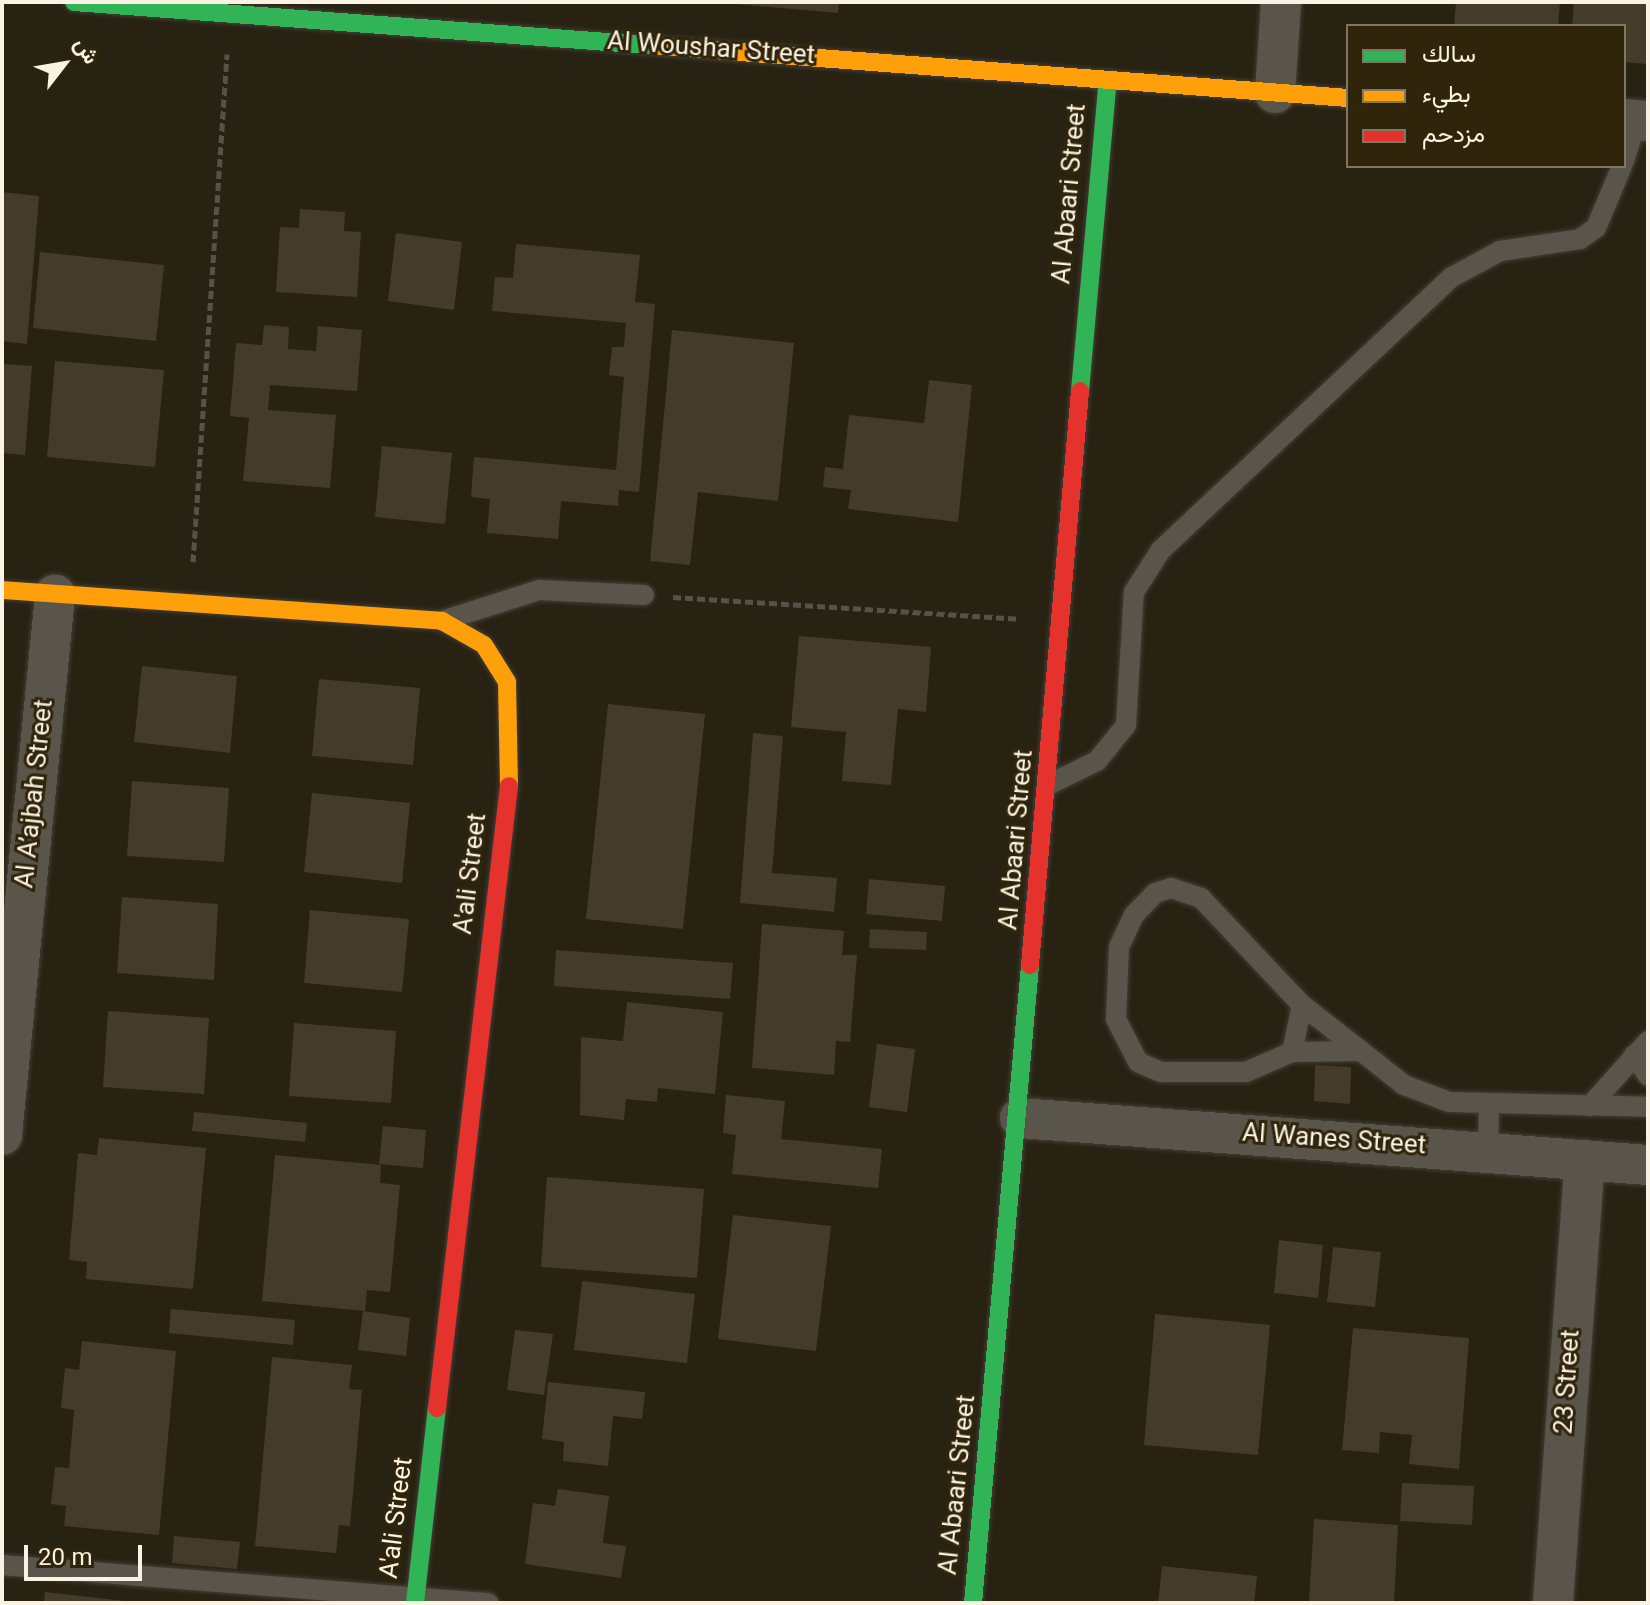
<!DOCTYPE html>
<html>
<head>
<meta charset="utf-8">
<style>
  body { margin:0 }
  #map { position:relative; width:1650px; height:1605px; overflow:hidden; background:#282213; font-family:Georgia,Vazirmatn,serif }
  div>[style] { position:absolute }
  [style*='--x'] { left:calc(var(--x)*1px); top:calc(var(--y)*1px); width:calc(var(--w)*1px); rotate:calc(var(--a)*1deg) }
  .building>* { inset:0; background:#453b2b }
  .path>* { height:5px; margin-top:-2.5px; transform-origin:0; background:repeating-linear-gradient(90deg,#565249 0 8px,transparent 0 12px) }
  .roads { filter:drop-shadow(0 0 2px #433e34) drop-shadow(0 0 2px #433e34) }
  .lane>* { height:20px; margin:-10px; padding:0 10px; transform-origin:10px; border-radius:10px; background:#5a554b }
  .street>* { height:40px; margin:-20px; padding:0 20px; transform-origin:20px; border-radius:20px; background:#5a554b }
  .fast>* { height:18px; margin:-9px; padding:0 9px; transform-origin:9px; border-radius:9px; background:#30b455 }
  .slow>* { height:18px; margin:-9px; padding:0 9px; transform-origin:9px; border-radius:9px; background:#ff9f0a }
  .jam>* { height:18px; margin:-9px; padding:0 9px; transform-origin:9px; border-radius:9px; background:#e5322d }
  span { translate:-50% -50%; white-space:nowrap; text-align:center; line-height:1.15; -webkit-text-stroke:6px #30250b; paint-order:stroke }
  .street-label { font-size:26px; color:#faf2e3 }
  .frame { position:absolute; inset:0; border:4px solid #faf2e3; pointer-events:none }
  .legend { position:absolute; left:1346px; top:24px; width:280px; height:144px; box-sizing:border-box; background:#30250b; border:2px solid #817761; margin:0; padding:10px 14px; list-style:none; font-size:24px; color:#faf2e3 }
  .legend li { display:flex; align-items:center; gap:16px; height:40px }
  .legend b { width:40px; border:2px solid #817761 }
  .north { position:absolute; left:24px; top:24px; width:80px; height:80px; -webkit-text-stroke:6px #30250b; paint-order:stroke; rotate:59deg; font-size:22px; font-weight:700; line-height:32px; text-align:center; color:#faf2e3 }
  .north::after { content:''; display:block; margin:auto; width:28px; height:36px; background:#faf2e3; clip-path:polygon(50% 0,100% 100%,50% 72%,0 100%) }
  .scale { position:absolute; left:24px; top:1545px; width:118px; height:36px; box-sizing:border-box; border:4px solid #faf2e3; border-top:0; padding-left:10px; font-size:24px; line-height:28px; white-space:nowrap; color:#faf2e3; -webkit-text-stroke:6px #30250b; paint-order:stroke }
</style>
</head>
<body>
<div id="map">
  <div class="building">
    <div style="clip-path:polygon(713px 2px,839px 2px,838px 13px)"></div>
    <div style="clip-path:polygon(1456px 2px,1560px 2px,1558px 26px,1454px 26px)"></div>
    <div style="clip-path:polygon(1574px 2px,1648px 2px,1648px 64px,1624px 62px,1624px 26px,1572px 26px)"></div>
    <div style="clip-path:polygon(2px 192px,39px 196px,27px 344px,2px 341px)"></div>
    <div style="clip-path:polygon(300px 209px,345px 212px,344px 231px,361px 232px,357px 297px,276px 292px,280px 227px,299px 228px)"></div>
    <div style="clip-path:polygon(396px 233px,462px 242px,454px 310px,388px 301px)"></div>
    <div style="clip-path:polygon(516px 244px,640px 255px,635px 302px,655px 304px,639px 492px,619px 490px,618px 506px,561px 501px,558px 539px,487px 533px,490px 499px,471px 497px,474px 457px,616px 470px,624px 377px,609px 375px,612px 347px,624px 347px,626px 323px,492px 311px,495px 277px,513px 278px)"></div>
    <div style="clip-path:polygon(40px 252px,164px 265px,156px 341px,33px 328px)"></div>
    <div style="clip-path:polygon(264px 325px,289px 327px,288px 349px,316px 351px,318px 326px,362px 330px,357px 391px,270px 385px,268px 410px,336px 415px,330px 488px,243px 481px,249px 418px,230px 416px,236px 343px,262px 345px)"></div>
    <div style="clip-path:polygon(672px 330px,794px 343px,778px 501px,698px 492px,690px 565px,650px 561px)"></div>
    <div style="clip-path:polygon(55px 361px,164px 370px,155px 467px,47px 457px)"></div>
    <div style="clip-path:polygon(2px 364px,32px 366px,25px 455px,2px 453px)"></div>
    <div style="clip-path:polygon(929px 380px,972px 385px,958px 522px,848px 509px,851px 490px,823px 487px,825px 467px,843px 469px,849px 415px,924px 423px)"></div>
    <div style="clip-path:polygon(382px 446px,452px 453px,445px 524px,375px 517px)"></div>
    <div style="clip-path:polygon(799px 636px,931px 647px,926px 712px,898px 709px,891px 785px,842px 781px,846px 732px,791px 727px)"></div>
    <div style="clip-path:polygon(142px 666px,237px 676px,230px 753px,134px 742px)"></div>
    <div style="clip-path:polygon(319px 679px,420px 688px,413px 765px,312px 756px)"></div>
    <div style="clip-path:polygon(608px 704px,705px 714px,683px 929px,586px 919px)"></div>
    <div style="clip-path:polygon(753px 733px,783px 736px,772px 873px,837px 878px,834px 912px,740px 903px)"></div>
    <div style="clip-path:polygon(132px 781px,229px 788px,224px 862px,127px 856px)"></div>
    <div style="clip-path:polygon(312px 793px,410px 803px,402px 883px,304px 872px)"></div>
    <div style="clip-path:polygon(869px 879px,945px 886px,942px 921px,866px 914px)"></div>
    <div style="clip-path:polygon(122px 897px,218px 904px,214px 980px,117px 973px)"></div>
    <div style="clip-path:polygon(310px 910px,409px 919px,402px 992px,304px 983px)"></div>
    <div style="clip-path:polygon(762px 924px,844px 931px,842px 955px,857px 955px,850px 1042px,836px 1041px,834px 1075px,752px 1068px)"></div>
    <div style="clip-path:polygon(870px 929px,927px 932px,926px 950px,869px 948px)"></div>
    <div style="clip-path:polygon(556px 950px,733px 963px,730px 999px,554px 986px)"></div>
    <div style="clip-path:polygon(627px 1002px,723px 1012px,715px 1094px,658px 1088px,657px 1102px,626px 1099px,624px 1120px,580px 1115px,581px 1037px,623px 1041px)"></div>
    <div style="clip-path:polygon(108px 1011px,209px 1018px,204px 1094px,103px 1087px)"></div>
    <div style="clip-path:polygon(294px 1023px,396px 1031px,391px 1103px,289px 1096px)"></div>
    <div style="clip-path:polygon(877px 1044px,915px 1049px,907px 1112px,869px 1107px)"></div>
    <div style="clip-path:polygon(1315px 1065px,1351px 1067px,1350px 1104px,1314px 1101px)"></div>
    <div style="clip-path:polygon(726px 1095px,785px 1101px,781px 1139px,882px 1149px,878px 1188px,732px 1174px,736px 1135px,723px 1133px)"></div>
    <div style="clip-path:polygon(194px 1112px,307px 1123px,305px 1142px,192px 1131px)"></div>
    <div style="clip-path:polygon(383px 1126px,426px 1130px,423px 1168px,379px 1164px)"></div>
    <div style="clip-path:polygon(99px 1138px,206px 1148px,193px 1289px,86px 1279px,87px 1262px,69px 1260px,78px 1153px,97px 1155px)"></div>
    <div style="clip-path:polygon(275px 1155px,381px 1165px,380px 1183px,400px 1185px,390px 1292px,367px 1290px,365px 1311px,262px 1301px)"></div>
    <div style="clip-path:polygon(547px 1177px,704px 1189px,697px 1278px,541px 1267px)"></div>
    <div style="clip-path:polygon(733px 1215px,831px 1226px,816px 1351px,718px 1339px)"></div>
    <div style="clip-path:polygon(1279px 1240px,1323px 1245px,1318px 1298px,1274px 1293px)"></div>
    <div style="clip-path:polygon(1333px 1247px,1381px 1252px,1375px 1307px,1327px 1302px)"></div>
    <div style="clip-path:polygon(582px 1281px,695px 1294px,687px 1363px,574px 1350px)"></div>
    <div style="clip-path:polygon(171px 1309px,295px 1320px,293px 1345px,169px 1333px)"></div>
    <div style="clip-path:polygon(363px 1311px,410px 1318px,406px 1356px,358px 1350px)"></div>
    <div style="clip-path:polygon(1155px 1314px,1270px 1325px,1258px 1455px,1144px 1445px)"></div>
    <div style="clip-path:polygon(1353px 1328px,1469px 1338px,1459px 1469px,1409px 1464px,1412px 1435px,1380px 1432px,1379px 1453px,1342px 1450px)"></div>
    <div style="clip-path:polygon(515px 1330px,553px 1334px,544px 1395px,507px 1390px)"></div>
    <div style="clip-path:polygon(82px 1341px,176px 1351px,159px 1535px,64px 1526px,66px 1506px,51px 1504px,55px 1467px,69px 1468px,74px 1410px,61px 1408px,65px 1368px,79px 1370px)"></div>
    <div style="clip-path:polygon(272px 1357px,352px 1365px,349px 1389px,362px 1390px,350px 1526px,339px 1525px,336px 1553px,255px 1546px)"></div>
    <div style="clip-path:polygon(548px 1382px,645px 1392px,642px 1419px,613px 1416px,608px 1466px,563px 1461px,564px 1442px,542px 1439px)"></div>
    <div style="clip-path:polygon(1402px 1483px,1474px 1486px,1472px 1525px,1400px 1521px)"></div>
    <div style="clip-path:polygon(558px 1489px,609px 1496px,603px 1543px,626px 1546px,621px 1578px,525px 1564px,533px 1503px,555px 1506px)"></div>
    <div style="clip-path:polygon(1314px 1519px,1398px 1525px,1394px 1603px,1309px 1603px)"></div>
    <div style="clip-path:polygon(174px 1536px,240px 1542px,237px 1569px,172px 1563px)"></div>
    <div style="clip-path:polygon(1162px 1566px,1257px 1576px,1254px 1603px,1158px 1603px)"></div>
    <div style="clip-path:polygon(45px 1592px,125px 1601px,125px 1603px,44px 1603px)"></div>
  </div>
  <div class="path">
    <div style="--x:193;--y:562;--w:509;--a:-86.17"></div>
    <div style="--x:673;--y:597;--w:346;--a:3.6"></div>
  </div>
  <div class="roads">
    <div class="lane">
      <div style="--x:1624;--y:161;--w:43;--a:-72.4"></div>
      <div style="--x:442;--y:621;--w:102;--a:-17.7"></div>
      <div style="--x:539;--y:590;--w:105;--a:2.7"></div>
      <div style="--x:1050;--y:784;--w:52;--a:-26.1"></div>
      <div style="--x:1097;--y:761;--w:46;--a:-51.1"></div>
      <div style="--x:1126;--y:725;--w:133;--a:-86.6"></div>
      <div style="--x:1134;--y:592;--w:50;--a:-57.3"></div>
      <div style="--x:1161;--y:550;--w:399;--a:-43.2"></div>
      <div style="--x:1452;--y:277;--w:55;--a:-28.4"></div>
      <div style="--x:1500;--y:251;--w:81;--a:-8.5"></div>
      <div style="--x:1580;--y:239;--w:19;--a:-35"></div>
      <div style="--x:1596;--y:228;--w:67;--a:-67.2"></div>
      <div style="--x:1171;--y:888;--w:32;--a:18"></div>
      <div style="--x:1201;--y:898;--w:147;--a:46.7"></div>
      <div style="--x:1302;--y:1005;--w:75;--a:37.9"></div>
      <div style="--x:1361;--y:1051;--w:69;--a:179.2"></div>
      <div style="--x:1292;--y:1052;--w:50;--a:156.5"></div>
      <div style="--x:1246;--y:1072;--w:85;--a:180"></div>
      <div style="--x:1161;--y:1072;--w:25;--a:-157"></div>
      <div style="--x:1138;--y:1062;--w:48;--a:-117.1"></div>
      <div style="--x:1116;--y:1019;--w:72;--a:-87.6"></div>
      <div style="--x:1119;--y:947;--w:35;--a:-65"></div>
      <div style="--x:1134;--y:915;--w:30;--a:-46"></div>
      <div style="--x:1155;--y:893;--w:17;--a:-17"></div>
      <div style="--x:1361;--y:1051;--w:55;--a:38.3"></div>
      <div style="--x:1404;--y:1085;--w:48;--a:20.7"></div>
      <div style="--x:1449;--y:1102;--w:199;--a:1.4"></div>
      <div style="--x:1292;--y:1052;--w:48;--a:-78"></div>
      <div style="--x:1634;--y:1055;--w:25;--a:56"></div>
      <div style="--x:1590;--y:1106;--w:87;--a:-48.3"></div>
      <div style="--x:1488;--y:1153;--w:48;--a:-88.8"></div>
      <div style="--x:2;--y:1565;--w:488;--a:4.5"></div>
    </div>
    <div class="street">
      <div style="--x:1275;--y:93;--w:91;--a:-86.2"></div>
      <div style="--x:1624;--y:119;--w:24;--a:5"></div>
      <div style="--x:1020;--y:1118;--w:630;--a:4.28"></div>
      <div style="--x:2;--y:1135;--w:543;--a:-84.39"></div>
      <div style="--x:1553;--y:1603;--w:444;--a:-85.9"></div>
    </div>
    <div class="fast">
      <div style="--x:74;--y:2;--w:588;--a:4.29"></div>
      <div style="--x:1080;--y:391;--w:312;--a:-84.9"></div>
      <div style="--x:415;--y:1603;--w:196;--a:-83.6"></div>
      <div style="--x:973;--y:1603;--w:641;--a:-84.89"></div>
    </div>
    <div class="slow">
      <div style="--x:660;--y:46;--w:690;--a:4.32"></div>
      <div style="--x:2;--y:590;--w:441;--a:4"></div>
      <div style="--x:442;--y:621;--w:48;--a:29.7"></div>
      <div style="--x:484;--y:645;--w:44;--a:58.1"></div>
      <div style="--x:507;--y:682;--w:104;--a:88.9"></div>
    </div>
    <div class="jam">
      <div style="--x:1030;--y:965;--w:576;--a:-85.02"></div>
      <div style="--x:437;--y:1408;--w:626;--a:-83.4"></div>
    </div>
  </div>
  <div class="street-label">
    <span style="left:711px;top:50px;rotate:4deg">Al Woushar Street</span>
    <span style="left:1071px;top:194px;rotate:-85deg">Al Abaari Street</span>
    <span style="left:36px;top:794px;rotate:-84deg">Al A’ajbah Street</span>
    <span style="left:1018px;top:840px;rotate:-85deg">Al Abaari Street</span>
    <span style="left:472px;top:874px;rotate:-83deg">A'ali Street</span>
    <span style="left:1334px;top:1141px;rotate:4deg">Al Wanes Street</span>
    <span style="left:1569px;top:1382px;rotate:-86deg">23 Street</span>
    <span style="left:959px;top:1485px;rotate:-84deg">Al Abaari Street</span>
    <span style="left:398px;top:1518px;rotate:-83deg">A'ali Street</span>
  </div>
  <div class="frame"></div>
  <ul class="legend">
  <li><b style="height:10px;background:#30b455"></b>سالك</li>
  <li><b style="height:10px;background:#ff9f0a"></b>بطيء</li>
  <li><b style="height:10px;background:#e5322d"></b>مزدحم</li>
  </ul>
  <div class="north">ش</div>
  <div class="scale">20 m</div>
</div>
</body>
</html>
